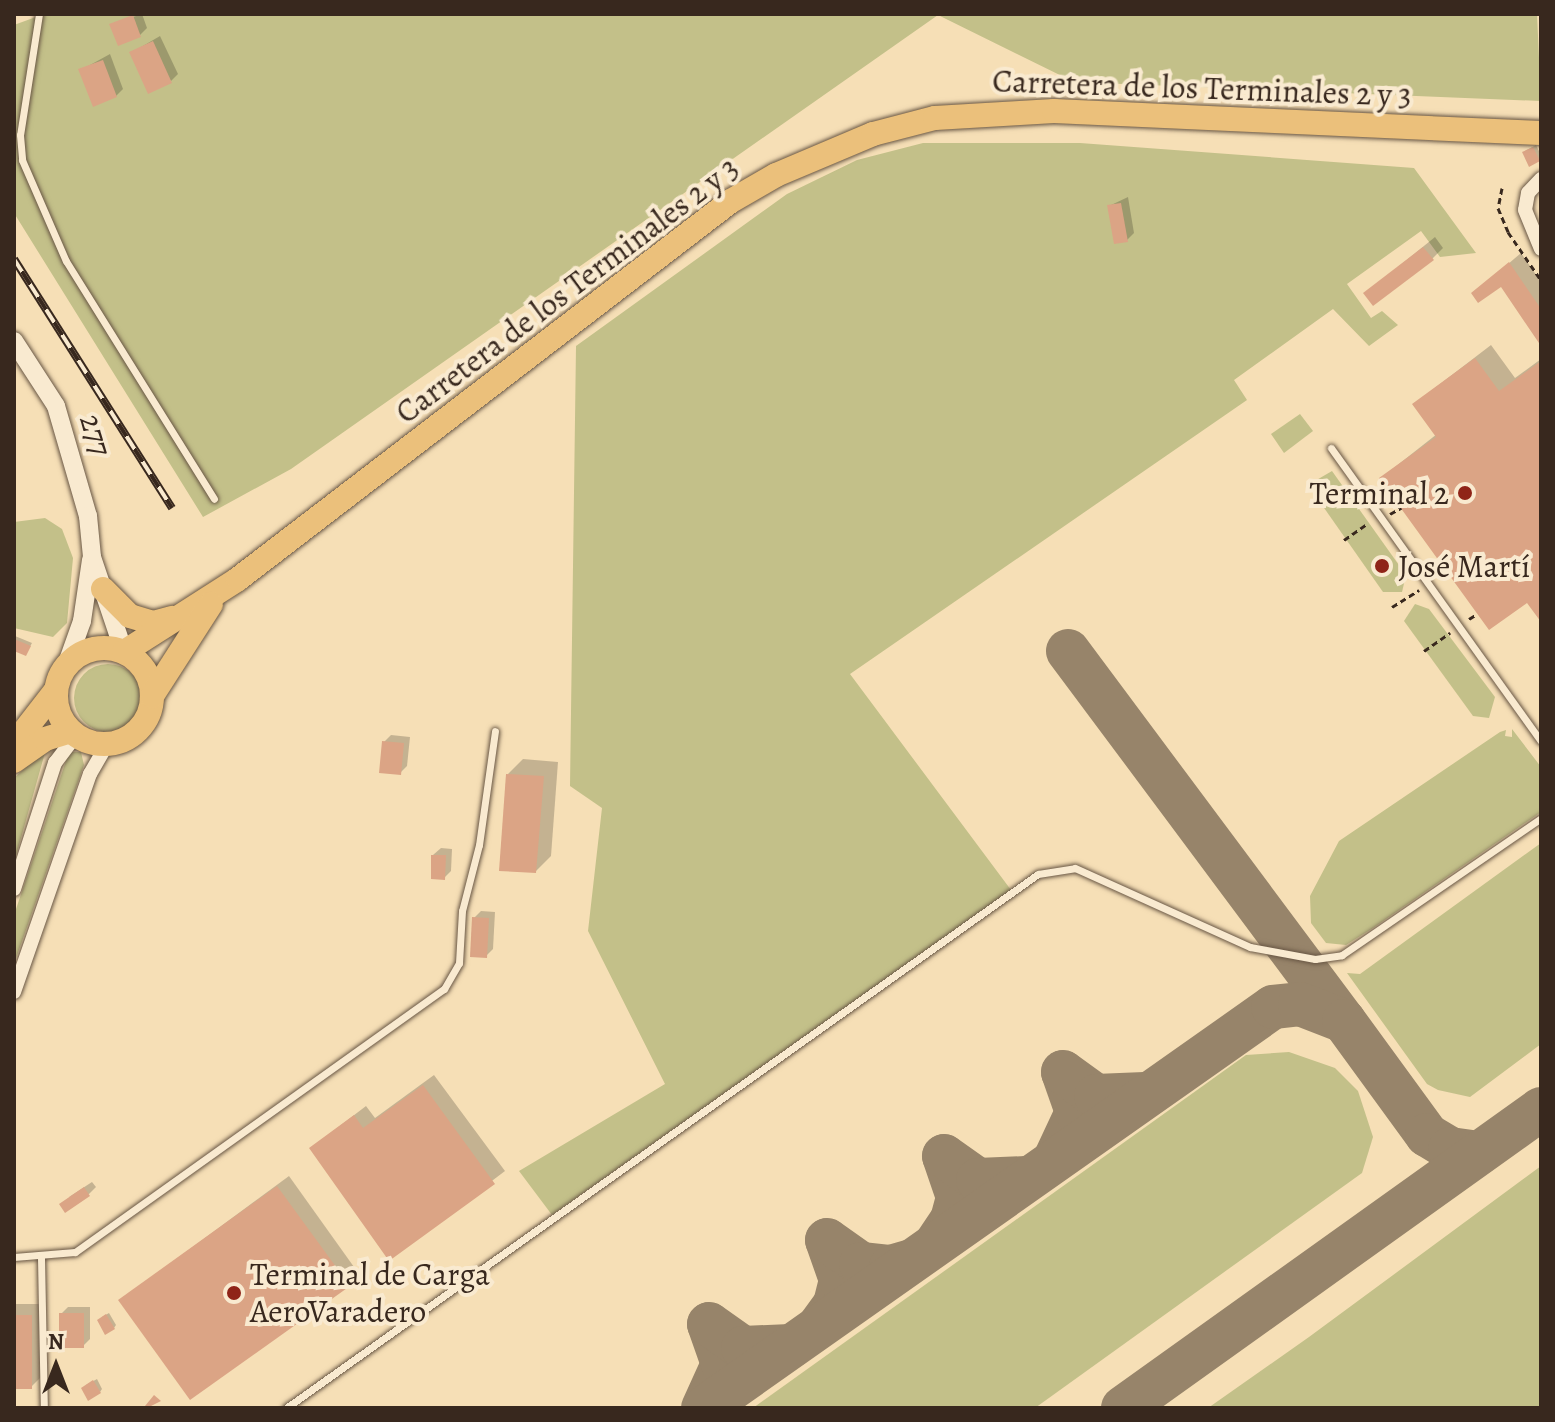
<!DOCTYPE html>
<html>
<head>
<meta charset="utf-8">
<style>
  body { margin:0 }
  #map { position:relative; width:1555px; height:1422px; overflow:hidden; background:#f6dfb6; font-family:Alegreya,serif }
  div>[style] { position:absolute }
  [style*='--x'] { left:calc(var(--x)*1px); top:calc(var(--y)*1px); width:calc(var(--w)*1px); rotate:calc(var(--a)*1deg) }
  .green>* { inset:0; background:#c3c089 }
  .round { border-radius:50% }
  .shadow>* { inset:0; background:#0003 }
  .taxiway>* { height:44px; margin:-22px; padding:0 22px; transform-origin:22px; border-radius:22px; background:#97846a }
  .building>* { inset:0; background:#dba485 }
  .path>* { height:3px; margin-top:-1.5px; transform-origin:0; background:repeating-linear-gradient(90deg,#38281e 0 6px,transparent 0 10px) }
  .roads { filter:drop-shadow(0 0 2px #685644) drop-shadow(0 0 2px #685644) }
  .service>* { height:7px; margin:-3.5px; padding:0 3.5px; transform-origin:3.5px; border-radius:3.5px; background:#f9ead0 }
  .minor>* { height:14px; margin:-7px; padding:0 7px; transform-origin:7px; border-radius:7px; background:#f9ead0 }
  .tertiary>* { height:18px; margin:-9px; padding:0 9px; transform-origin:9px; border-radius:9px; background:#f9ead0 }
  .primary>* { height:24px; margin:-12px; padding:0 12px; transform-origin:12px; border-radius:12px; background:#ebc07b }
  .primary>.ring { margin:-12px; padding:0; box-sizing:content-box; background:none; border:24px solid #ebc07b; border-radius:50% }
  .rail>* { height:8px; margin-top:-4px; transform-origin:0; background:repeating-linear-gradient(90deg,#f9ead0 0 15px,#38281e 0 30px); box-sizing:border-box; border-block:2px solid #38281e }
  .dots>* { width:22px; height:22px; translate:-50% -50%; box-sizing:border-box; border:4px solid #f9ead0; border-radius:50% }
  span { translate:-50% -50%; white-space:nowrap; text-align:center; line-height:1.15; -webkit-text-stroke:8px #f9ead0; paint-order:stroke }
  .street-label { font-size:32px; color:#38281e }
  .poi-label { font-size:32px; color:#38281e }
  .right { translate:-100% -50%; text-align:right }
  .left { translate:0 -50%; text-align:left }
  .frame { position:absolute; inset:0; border:16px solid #38281e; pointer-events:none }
  .north { position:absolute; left:16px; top:1326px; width:80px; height:80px; -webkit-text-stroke:6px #f9ead0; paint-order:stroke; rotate:0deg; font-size:22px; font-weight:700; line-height:32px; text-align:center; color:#38281e }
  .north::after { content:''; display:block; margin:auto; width:28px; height:36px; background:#38281e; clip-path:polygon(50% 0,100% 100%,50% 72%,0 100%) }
</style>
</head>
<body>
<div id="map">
  <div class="green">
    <div style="clip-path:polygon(44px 14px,1537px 14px,1541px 101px,1074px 82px,938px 15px,291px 469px,203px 517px,14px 213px,14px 25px)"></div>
    <div style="clip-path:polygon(923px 143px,1080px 143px,1414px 168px,1476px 253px,1440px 257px,1421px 231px,1347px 284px,1371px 318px,1382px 311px,1398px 325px,1369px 346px,1333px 309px,1234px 380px,1247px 400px,850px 674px,1011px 890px,552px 1215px,519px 1171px,665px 1084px,588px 931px,602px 808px,570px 786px,576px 346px,787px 194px,857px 160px)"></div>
    <div style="clip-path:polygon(1300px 414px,1313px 431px,1284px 453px,1271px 434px)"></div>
    <div style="clip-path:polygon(1332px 471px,1406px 575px,1402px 592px,1383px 592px,1308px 485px)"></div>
    <div style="clip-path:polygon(45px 518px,62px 529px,73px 558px,67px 623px,53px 637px,14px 628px,14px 522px)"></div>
    <div style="clip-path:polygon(1415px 604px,1429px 609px,1495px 697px,1489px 718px,1473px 716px,1404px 621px)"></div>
    <div class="round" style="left:74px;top:664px;width:68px;height:68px"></div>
    <div style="clip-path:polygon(1512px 729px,1541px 767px,1541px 812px,1373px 928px,1346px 945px,1326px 943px,1311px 923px,1310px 896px,1339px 841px,1500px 732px,1506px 730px,1505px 736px,1512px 737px)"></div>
    <div style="clip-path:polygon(46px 749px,14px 863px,14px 778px)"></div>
    <div style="clip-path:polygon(69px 752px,81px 752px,84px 765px,14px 964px,14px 915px)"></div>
    <div style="clip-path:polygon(1541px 843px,1541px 1044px,1470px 1097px,1438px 1090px,1427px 1084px,1347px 973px,1360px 974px)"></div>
    <div style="clip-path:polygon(1289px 1052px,1335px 1068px,1358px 1091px,1373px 1137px,1362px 1173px,1035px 1408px,753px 1408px,1246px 1055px)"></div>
    <div style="clip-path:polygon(1541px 1166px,1541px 1408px,1208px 1408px,1309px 1337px)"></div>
  </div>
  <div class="shadow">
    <div style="clip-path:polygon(142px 14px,147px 28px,140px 35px,112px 24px)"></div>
    <div style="clip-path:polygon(160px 36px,178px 74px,171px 81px,131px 53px)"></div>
    <div style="clip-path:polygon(110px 54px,123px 89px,116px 96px,81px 70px)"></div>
    <div style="clip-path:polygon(1536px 145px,1541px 155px,1539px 160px,1527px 150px)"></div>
    <div style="clip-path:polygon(1128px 197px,1134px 233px,1127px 240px,1109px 206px)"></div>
    <div style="clip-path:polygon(1435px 237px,1443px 248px,1432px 259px,1366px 293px)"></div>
    <div style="clip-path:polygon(1521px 253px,1541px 282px,1541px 343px,1501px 284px,1474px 293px)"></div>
    <div style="clip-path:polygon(1491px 345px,1515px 378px,1541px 359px,1541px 618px,1528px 600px,1381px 478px,1437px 434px,1414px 404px)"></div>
    <div style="clip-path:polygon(15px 636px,32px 643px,26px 654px,14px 649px)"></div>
    <div style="clip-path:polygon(391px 735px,410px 737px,407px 766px,400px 773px,384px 742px)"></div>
    <div style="clip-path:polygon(523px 759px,558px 762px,551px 856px,536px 871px,508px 774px)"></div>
    <div style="clip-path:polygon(441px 848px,452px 849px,451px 871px,444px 878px,433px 855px)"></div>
    <div style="clip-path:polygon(481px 911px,495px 912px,493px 949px,486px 956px,474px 918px)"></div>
    <div style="clip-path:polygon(434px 1075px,505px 1171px,390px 1258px,311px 1148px,366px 1106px,375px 1118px)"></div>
    <div style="clip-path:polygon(289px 1176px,359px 1274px,348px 1285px,121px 1300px)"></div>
    <div style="clip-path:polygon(92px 1182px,96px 1187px,89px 1194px,69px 1197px)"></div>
    <div style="clip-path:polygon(14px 1304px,43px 1304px,42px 1376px,31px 1387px,14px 1387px)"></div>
    <div style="clip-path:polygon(68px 1307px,90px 1307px,90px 1339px,83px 1346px,61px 1314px)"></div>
    <div style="clip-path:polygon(109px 1313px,116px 1325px,114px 1328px,102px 1317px)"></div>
    <div style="clip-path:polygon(97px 1379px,102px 1389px,100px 1392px,86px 1385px)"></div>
  </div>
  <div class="taxiway">
    <div style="--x:1068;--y:651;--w:462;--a:53.3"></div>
    <div style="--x:1056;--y:1157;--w:50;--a:-65"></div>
    <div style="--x:1077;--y:1112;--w:42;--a:-109.3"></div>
    <div style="--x:1063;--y:1072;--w:41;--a:36"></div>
    <div style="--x:1096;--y:1096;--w:49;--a:-2.3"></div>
    <div style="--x:937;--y:1242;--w:27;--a:-56"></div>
    <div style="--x:952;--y:1220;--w:24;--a:-75"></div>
    <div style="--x:958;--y:1197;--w:43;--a:-108.9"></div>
    <div style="--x:944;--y:1156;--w:42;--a:35.2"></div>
    <div style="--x:978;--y:1180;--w:48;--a:-2.4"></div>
    <div style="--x:820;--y:1325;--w:26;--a:-54"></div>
    <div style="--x:835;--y:1304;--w:25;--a:-76"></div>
    <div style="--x:841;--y:1280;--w:42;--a:-109.3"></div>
    <div style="--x:827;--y:1240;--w:42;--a:35.2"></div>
    <div style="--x:861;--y:1264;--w:30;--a:6"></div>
    <div style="--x:891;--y:1267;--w:19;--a:-16"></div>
    <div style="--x:703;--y:1408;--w:48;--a:-65.6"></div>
    <div style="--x:723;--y:1364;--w:42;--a:-109.3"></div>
    <div style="--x:709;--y:1324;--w:42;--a:35.2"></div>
    <div style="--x:743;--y:1348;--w:48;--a:-2.4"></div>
    <div style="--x:704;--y:1408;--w:696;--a:-35.17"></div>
    <div style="--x:1273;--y:1007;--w:27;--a:-6"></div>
    <div style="--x:1300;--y:1004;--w:47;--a:21.1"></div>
    <div style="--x:1344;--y:1021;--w:141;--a:53.9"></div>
    <div style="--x:1427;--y:1135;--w:27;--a:31"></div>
    <div style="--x:1450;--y:1149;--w:29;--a:8"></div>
    <div style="--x:1123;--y:1408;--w:514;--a:-35.58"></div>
  </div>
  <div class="building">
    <div style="clip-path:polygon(133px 15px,141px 37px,118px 46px,109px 24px)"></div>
    <div style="clip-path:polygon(153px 41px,172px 83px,148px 94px,129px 52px)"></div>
    <div style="clip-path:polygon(103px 60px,117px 97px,93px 107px,78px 69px)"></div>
    <div style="clip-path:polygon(1533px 147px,1540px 161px,1529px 167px,1522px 152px)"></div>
    <div style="clip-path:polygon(1121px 203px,1128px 242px,1114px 244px,1107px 205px)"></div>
    <div style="clip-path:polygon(1423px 247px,1434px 260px,1373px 306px,1363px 293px)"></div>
    <div style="clip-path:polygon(1509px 262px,1541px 309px,1541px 346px,1501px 287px,1478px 303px,1471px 293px)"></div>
    <div style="clip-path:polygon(1475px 358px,1499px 391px,1541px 361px,1541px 622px,1527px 603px,1489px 630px,1379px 478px,1436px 437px,1412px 404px)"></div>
    <div style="clip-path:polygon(14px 639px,31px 646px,26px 656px,14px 651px)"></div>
    <div style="clip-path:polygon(382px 741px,404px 743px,401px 775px,379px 773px)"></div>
    <div style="clip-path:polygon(506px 774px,544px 776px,536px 873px,499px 871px)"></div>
    <div style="clip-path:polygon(431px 855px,446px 855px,445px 880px,431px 879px)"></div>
    <div style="clip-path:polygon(472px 917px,489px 918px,487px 958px,470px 957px)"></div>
    <div style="clip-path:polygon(423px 1085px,495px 1184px,389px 1261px,309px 1148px,354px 1115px,363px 1128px)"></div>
    <div style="clip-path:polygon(277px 1186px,350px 1286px,190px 1400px,118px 1300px)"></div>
    <div style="clip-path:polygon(84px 1187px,90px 1196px,65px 1213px,59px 1204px)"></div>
    <div style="clip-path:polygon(59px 1313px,84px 1313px,84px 1348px,59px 1348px)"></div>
    <div style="clip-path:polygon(106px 1314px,115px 1329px,105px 1335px,97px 1320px)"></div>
    <div style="clip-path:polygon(14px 1315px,32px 1315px,32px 1389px,14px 1389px)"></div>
    <div style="clip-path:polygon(93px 1380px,101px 1393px,88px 1401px,81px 1388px)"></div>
    <div style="clip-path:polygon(154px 1395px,161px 1401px,147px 1408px,145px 1406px)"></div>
  </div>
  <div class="path">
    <div style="--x:1502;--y:188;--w:20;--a:101"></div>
    <div style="--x:1498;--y:208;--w:26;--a:67"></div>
    <div style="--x:1508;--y:232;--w:58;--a:55.5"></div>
    <div style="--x:1390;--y:514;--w:13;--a:-29"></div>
    <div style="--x:1344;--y:540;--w:29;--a:-35"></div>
    <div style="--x:1439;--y:577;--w:9;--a:-32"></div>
    <div style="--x:1392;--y:607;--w:32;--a:-32"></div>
    <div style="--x:1469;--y:619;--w:9;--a:-32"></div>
    <div style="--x:1424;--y:651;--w:32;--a:-35"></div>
  </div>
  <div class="roads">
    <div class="service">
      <div style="--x:39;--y:14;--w:122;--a:98.9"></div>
      <div style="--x:20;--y:135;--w:25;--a:85"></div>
      <div style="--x:22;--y:160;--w:110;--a:66.5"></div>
      <div style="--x:66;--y:261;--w:280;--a:58.1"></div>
      <div style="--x:1331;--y:448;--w:360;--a:54.4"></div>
      <div style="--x:14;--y:1257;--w:61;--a:-4.7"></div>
      <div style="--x:75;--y:1252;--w:453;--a:-35.5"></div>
      <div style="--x:444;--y:989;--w:30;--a:-60"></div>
      <div style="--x:459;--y:963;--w:52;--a:-86.7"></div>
      <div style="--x:462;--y:911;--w:68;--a:-75.6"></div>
      <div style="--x:479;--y:845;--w:115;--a:-82"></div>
      <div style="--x:41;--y:1258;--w:150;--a:88.9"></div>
      <div style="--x:286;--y:1408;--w:922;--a:-35.38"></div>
      <div style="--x:1038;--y:874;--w:37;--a:-9"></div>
      <div style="--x:1075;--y:868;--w:192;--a:24.3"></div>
      <div style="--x:1250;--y:947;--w:66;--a:10.5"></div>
      <div style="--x:1315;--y:959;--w:27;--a:-8"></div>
      <div style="--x:1342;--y:955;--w:242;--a:-34.5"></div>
    </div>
    <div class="minor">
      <div style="--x:1541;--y:179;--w:19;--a:133"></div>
      <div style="--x:1528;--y:193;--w:17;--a:100"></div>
      <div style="--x:1525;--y:210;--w:42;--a:67.7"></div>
      <div style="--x:14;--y:889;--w:133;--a:-72"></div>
      <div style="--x:55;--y:763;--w:34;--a:-53"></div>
      <div style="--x:14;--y:992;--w:231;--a:-70.8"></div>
      <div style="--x:90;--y:774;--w:34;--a:-60"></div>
    </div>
    <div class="tertiary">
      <div style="--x:14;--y:341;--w:77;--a:57.1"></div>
      <div style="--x:56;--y:406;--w:115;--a:73.8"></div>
      <div style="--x:88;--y:516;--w:41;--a:84.4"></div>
      <div style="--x:92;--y:557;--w:100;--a:71.4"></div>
      <div style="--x:66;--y:666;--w:48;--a:-70.4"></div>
      <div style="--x:82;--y:621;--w:62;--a:-81.6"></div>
    </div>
    <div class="primary">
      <div style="--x:103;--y:589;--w:38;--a:45"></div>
      <div style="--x:130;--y:616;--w:24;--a:17"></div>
      <div style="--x:153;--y:623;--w:20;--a:-15"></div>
      <div class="ring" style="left:56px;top:648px;width:72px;height:72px"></div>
      <div style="--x:124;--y:652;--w:135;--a:-32.6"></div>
      <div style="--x:238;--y:579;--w:621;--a:-37.48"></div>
      <div style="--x:731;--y:201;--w:52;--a:-30"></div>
      <div style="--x:776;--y:175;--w:105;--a:-22.9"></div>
      <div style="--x:873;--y:134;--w:64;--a:-14.5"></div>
      <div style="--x:935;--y:118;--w:119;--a:-3.4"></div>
      <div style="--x:1054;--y:111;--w:487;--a:2.6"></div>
      <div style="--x:152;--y:696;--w:109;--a:-57.3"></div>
      <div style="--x:14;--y:744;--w:68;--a:-52.1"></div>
      <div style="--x:14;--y:761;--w:38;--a:-35"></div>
      <div style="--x:45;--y:739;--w:27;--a:-17"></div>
    </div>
  </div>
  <div class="rail">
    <div style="--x:14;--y:259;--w:295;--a:57.6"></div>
  </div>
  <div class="dots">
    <div style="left:1465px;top:493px;background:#8f2418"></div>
    <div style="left:1382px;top:566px;background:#8f2418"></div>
    <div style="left:234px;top:1293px;background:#8f2418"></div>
  </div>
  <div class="street-label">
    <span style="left:1202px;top:88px;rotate:2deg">Carretera de los Terminales 2 y 3</span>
    <span style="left:567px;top:290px;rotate:-37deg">Carretera de los Terminales 2 y 3</span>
    <span style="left:96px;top:435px;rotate:73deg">277</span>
  </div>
  <div class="poi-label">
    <span class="right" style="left:1449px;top:493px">Terminal 2</span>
    <span class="left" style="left:1398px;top:566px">José Martí</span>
    <span class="left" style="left:250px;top:1293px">Terminal de Carga<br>AeroVaradero</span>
  </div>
  <div class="frame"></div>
  <div class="north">N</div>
</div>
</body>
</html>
